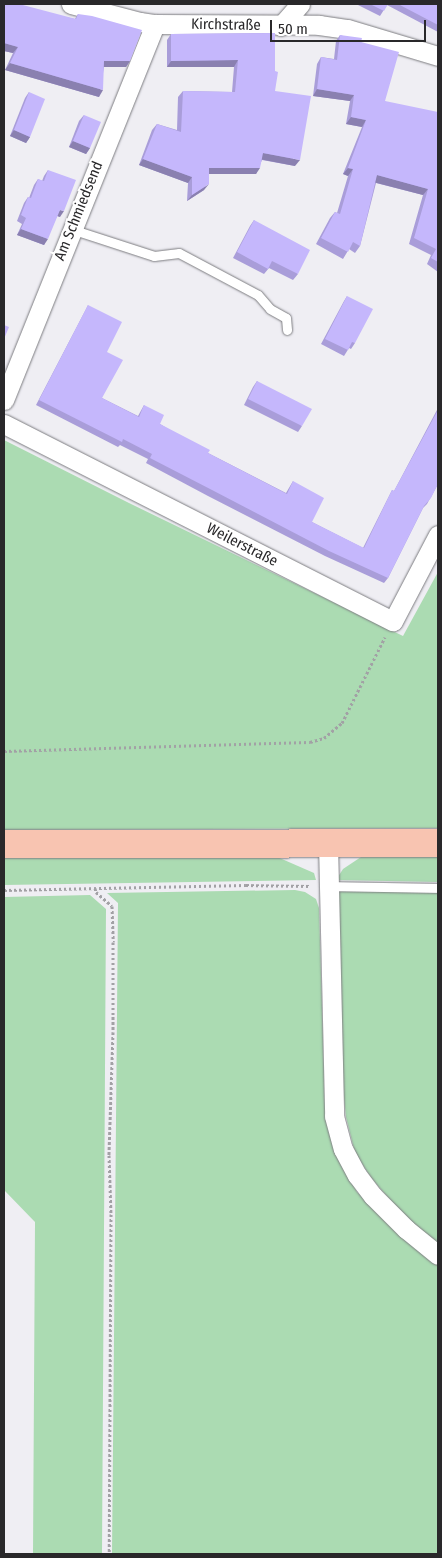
<!DOCTYPE html>
<html>
<head>
<meta charset="utf-8">
<style>
  body { margin:0 }
  #map { position:relative; width:442px; height:1558px; overflow:hidden; background:#efeef3; font-family:"Fira Sans Condensed",sans-serif }
  div>[style] { position:absolute }
  [style*='--x'] { left:calc(var(--x)*1px); top:calc(var(--y)*1px); width:calc(var(--w)*1px); rotate:calc(var(--a)*1deg) }
  .green>* { inset:0; background:#abdbb2 }
  .path>* { height:3px; margin-top:-1.5px; transform-origin:0; background:repeating-linear-gradient(90deg,#a2a1a5 0 2.5px,transparent 0 5px) }
  .roads { filter:drop-shadow(0 0 1px #7c7c80) drop-shadow(0 0 1px #7c7c80) }
  .service>* { height:9px; margin:-4.5px; padding:0 4.5px; transform-origin:4.5px; border-radius:4.5px; background:#fff }
  .minor>* { height:19px; margin:-9.5px; padding:0 9.5px; transform-origin:9.5px; border-radius:9.5px; background:#fff }
  .primary>* { height:28px; margin:-14px; padding:0 14px; transform-origin:14px; border-radius:14px; background:#f8c4b1 }
  .wall>* { inset:0; background:#a99dd9 }
  .shaded-wall>* { inset:0; background:#8a80b0 }
  .building>* { inset:0; background:#c5b7fc }
  span { translate:-50% -50%; white-space:nowrap; text-align:center; line-height:1.15; -webkit-text-stroke:4px #fff; paint-order:stroke }
  .street-label { font-size:15px; color:#29282a }
  .frame { position:absolute; inset:0; border:5px solid #29282a; pointer-events:none }
  .scale { position:absolute; left:270px; top:20px; width:156px; height:22px; box-sizing:border-box; border:2px solid #29282a; border-top:0; padding-left:6px; font-size:15px; line-height:18px; white-space:nowrap; color:#29282a; -webkit-text-stroke:4px #fff; paint-order:stroke }
</style>
</head>
<body>
<div id="map">
  <div class="green">
    <div style="clip-path:polygon(4px 440px,129px 503px,403px 636px,438px 572px,438px 828px,4px 830px)"></div>
    <div style="clip-path:polygon(4px 855px,275px 856px,314px 873px,316px 880px,4px 885px)"></div>
    <div style="clip-path:polygon(374px 855px,438px 855px,438px 882px,336px 880px,343px 869px,361px 857px)"></div>
    <div style="clip-path:polygon(295px 890px,305px 892px,316px 899px,319px 908px,325px 1103px,339px 1159px,357px 1192px,410px 1241px,438px 1263px,438px 1554px,112px 1554px,118px 903px,107px 893px)"></div>
    <div style="clip-path:polygon(343px 890px,438px 893px,438px 1245px,399px 1210px,372px 1179px,355px 1153px,346px 1117px,340px 1060px,335px 894px)"></div>
    <div style="clip-path:polygon(90px 895px,106px 909px,102px 1554px,33px 1554px,35px 1222px,4px 1190px,4px 897px)"></div>
  </div>
  <div class="path">
    <div style="--x:4;--y:751;--w:306;--a:-1.7"></div>
    <div style="--x:310;--y:742;--w:15;--a:-16"></div>
    <div style="--x:324;--y:738;--w:23;--a:-40"></div>
    <div style="--x:342;--y:723;--w:96;--a:-63.4"></div>
    <div style="--x:95;--y:888;--w:4;--a:76"></div>
    <div style="--x:96;--y:892;--w:21;--a:41"></div>
    <div style="--x:112;--y:906;--w:36;--a:88"></div>
    <div style="--x:113;--y:942;--w:90;--a:90"></div>
    <div style="--x:113;--y:1032;--w:123;--a:91.9"></div>
    <div style="--x:109;--y:1155;--w:59;--a:88.1"></div>
    <div style="--x:111;--y:1214;--w:340;--a:90.3"></div>
    <div style="--x:4;--y:890;--w:242;--a:-1.2"></div>
    <div style="--x:246;--y:885;--w:65;--a:0.9"></div>
  </div>
  <div class="roads">
    <div class="service">
      <div style="--x:71;--y:229;--w:87;--a:18"></div>
      <div style="--x:154;--y:256;--w:25;--a:-7"></div>
      <div style="--x:179;--y:253;--w:89;--a:28"></div>
      <div style="--x:258;--y:295;--w:18;--a:49"></div>
      <div style="--x:270;--y:309;--w:18;--a:29"></div>
      <div style="--x:286;--y:318;--w:12;--a:85"></div>
      <div style="--x:328;--y:886;--w:110;--a:1"></div>
    </div>
    <div class="minor">
      <div style="--x:71;--y:4;--w:71;--a:14.6"></div>
      <div style="--x:140;--y:22;--w:15;--a:8"></div>
      <div style="--x:155;--y:24;--w:164;--a:0.3"></div>
      <div style="--x:319;--y:25;--w:29;--a:8"></div>
      <div style="--x:348;--y:29;--w:94;--a:16.7"></div>
      <div style="--x:281;--y:26;--w:29;--a:-49"></div>
      <div style="--x:4;--y:400;--w:405;--a:-68.1"></div>
      <div style="--x:4;--y:424;--w:436;--a:26.9"></div>
      <div style="--x:393;--y:621;--w:97;--a:-62.4"></div>
      <div style="--x:328;--y:843;--w:273;--a:88.7"></div>
      <div style="--x:334;--y:1116;--w:34;--a:75"></div>
      <div style="--x:343;--y:1149;--w:30;--a:62"></div>
      <div style="--x:357;--y:1175;--w:26;--a:53"></div>
      <div style="--x:373;--y:1196;--w:47;--a:45"></div>
      <div style="--x:406;--y:1229;--w:41;--a:39.1"></div>
    </div>
    <div class="primary">
      <div style="--x:4;--y:844;--w:434;--a:-0.1"></div>
    </div>
  </div>
  <div class="wall">
    <div style="clip-path:polygon(4px 4px,75px 19px,78px 14px,130px 61px,126px 67px,104px 67px,99px 97px,5px 70px,13px 53px,4px 51px)"></div>
    <div style="clip-path:polygon(356px 4px,438px 4px,438px 32px,387px 5px,380px 16px)"></div>
    <div style="clip-path:polygon(275px 33px,275px 91px,295px 166px,262px 160px,256px 174px,209px 174px,204px 190px,187px 201px,188px 183px,139px 165px,152px 130px,157px 124px,177px 130px,178px 97px,183px 91px,232px 92px,234px 67px,167px 67px,167px 40px,171px 34px)"></div>
    <div style="clip-path:polygon(340px 35px,361px 42px,385px 101px,437px 191px,438px 191px,438px 272px,427px 264px,431px 255px,409px 244px,423px 195px,376px 183px,360px 246px,355px 253px,349px 249px,343px 259px,316px 244px,330px 218px,335px 212px,337px 213px,348px 176px,343px 174px,362px 127px,346px 124px,350px 101px,313px 96px,317px 64px,321px 57px,334px 59px,336px 41px)"></div>
    <div style="clip-path:polygon(29px 92px,30px 137px,26px 143px,10px 136px,25px 98px)"></div>
    <div style="clip-path:polygon(84px 115px,90px 148px,86px 154px,69px 147px,79px 121px)"></div>
    <div style="clip-path:polygon(48px 170px,60px 217px,57px 216px,44px 245px,17px 235px,22px 224px,17px 221px,24px 203px,28px 197px,29px 198px,34px 185px,38px 179px,42px 181px,44px 176px)"></div>
    <div style="clip-path:polygon(254px 220px,298px 274px,293px 280px,269px 268px,264px 274px,233px 258px,250px 226px)"></div>
    <div style="clip-path:polygon(347px 296px,355px 343px,351px 349px,349px 348px,344px 356px,321px 344px,344px 301px)"></div>
    <div style="clip-path:polygon(88px 305px,107px 352px,102px 398px,138px 416px,144px 405px,160px 424px,208px 453px,286px 493px,293px 481px,312px 522px,363px 548px,392px 490px,394px 491px,438px 408px,438px 484px,427px 504px,423px 508px,388px 578px,384px 583px,325px 556px,208px 496px,146px 463px,148px 459px,120px 445px,118px 447px,36px 405px,85px 311px)"></div>
    <div style="clip-path:polygon(257px 381px,302px 426px,298px 432px,244px 405px,253px 387px)"></div>
  </div>
  <div class="shaded-wall">
    <div style="clip-path:polygon(4px 43px,18px 47px,13px 53px,4px 51px)"></div>
    <div style="clip-path:polygon(238px 60px,234px 67px,167px 67px,171px 61px)"></div>
    <div style="clip-path:polygon(104px 61px,130px 61px,126px 67px,99px 67px)"></div>
    <div style="clip-path:polygon(10px 63px,103px 90px,99px 97px,5px 70px)"></div>
    <div style="clip-path:polygon(317px 89px,354px 95px,350px 101px,313px 96px)"></div>
    <div style="clip-path:polygon(351px 117px,366px 120px,362px 127px,346px 124px)"></div>
    <div style="clip-path:polygon(14px 130px,30px 137px,26px 143px,10px 136px)"></div>
    <div style="clip-path:polygon(73px 141px,90px 148px,86px 154px,69px 147px)"></div>
    <div style="clip-path:polygon(263px 153px,300px 160px,295px 166px,259px 159px)"></div>
    <div style="clip-path:polygon(143px 159px,192px 177px,188px 183px,139px 165px)"></div>
    <div style="clip-path:polygon(209px 168px,260px 168px,256px 174px,205px 174px)"></div>
    <div style="clip-path:polygon(348px 168px,353px 169px,348px 176px,343px 174px)"></div>
    <div style="clip-path:polygon(377px 175px,428px 189px,423px 195px,373px 182px)"></div>
    <div style="clip-path:polygon(209px 184px,204px 190px,187px 201px,192px 195px)"></div>
    <div style="clip-path:polygon(60px 210px,64px 211px,60px 217px,55px 215px)"></div>
    <div style="clip-path:polygon(21px 229px,48px 239px,44px 245px,17px 235px)"></div>
  </div>
  <div class="building">
    <div style="clip-path:polygon(4px 4px,19px 4px,76px 19px,78px 14px,92px 16px,142px 30px,130px 61px,104px 61px,103px 90px,10px 63px,18px 47px,4px 43px)"></div>
    <div style="clip-path:polygon(370px 4px,388px 4px,384px 11px)"></div>
    <div style="clip-path:polygon(398px 4px,438px 4px,438px 25px)"></div>
    <div style="clip-path:polygon(275px 33px,275px 71px,278px 72px,275px 91px,311px 96px,300px 160px,263px 153px,260px 168px,209px 168px,209px 184px,192px 195px,192px 177px,143px 159px,157px 124px,181px 132px,183px 91px,235px 92px,238px 60px,171px 61px,171px 34px)"></div>
    <div style="clip-path:polygon(340px 35px,362px 38px,361px 42px,399px 52px,385px 101px,438px 112px,438px 187px,437px 191px,438px 191px,438px 262px,431px 258px,436px 249px,414px 238px,428px 189px,377px 175px,360px 246px,353px 242px,348px 252px,321px 238px,335px 212px,340px 214px,353px 169px,348px 168px,366px 120px,351px 117px,354px 95px,317px 89px,321px 57px,337px 60px)"></div>
    <div style="clip-path:polygon(29px 92px,45px 99px,30px 137px,14px 130px)"></div>
    <div style="clip-path:polygon(84px 115px,101px 122px,90px 148px,73px 141px)"></div>
    <div style="clip-path:polygon(48px 170px,76px 180px,64px 211px,60px 210px,48px 239px,21px 229px,26px 218px,21px 215px,28px 197px,31px 198px,38px 179px,44px 181px)"></div>
    <div style="clip-path:polygon(254px 220px,310px 250px,298px 274px,272px 261px,268px 269px,237px 252px)"></div>
    <div style="clip-path:polygon(347px 296px,373px 309px,355px 343px,352px 342px,348px 350px,325px 339px)"></div>
    <div style="clip-path:polygon(88px 305px,122px 322px,107px 352px,123px 360px,102px 398px,139px 417px,144px 405px,164px 415px,160px 424px,210px 450px,208px 453px,287px 494px,293px 481px,324px 498px,312px 522px,364px 548px,392px 490px,394px 491px,438px 410px,438px 484px,431px 498px,424px 506px,388px 578px,329px 551px,212px 490px,150px 458px,152px 454px,123px 439px,122px 442px,39px 400px)"></div>
    <div style="clip-path:polygon(4px 325px,9px 327px,4px 339px)"></div>
    <div style="clip-path:polygon(257px 381px,312px 409px,302px 426px,248px 399px)"></div>
  </div>
  <div class="street-label">
    <span style="left:226px;top:25px;rotate:1deg">Kirchstraße</span>
    <span style="left:79px;top:211px;rotate:-68deg">Am Schmiedsend</span>
    <span style="left:242px;top:545px;rotate:27deg">Weilerstraße</span>
  </div>
  <div class="frame"></div>
  <div class="scale">50 m</div>
</div>
</body>
</html>
